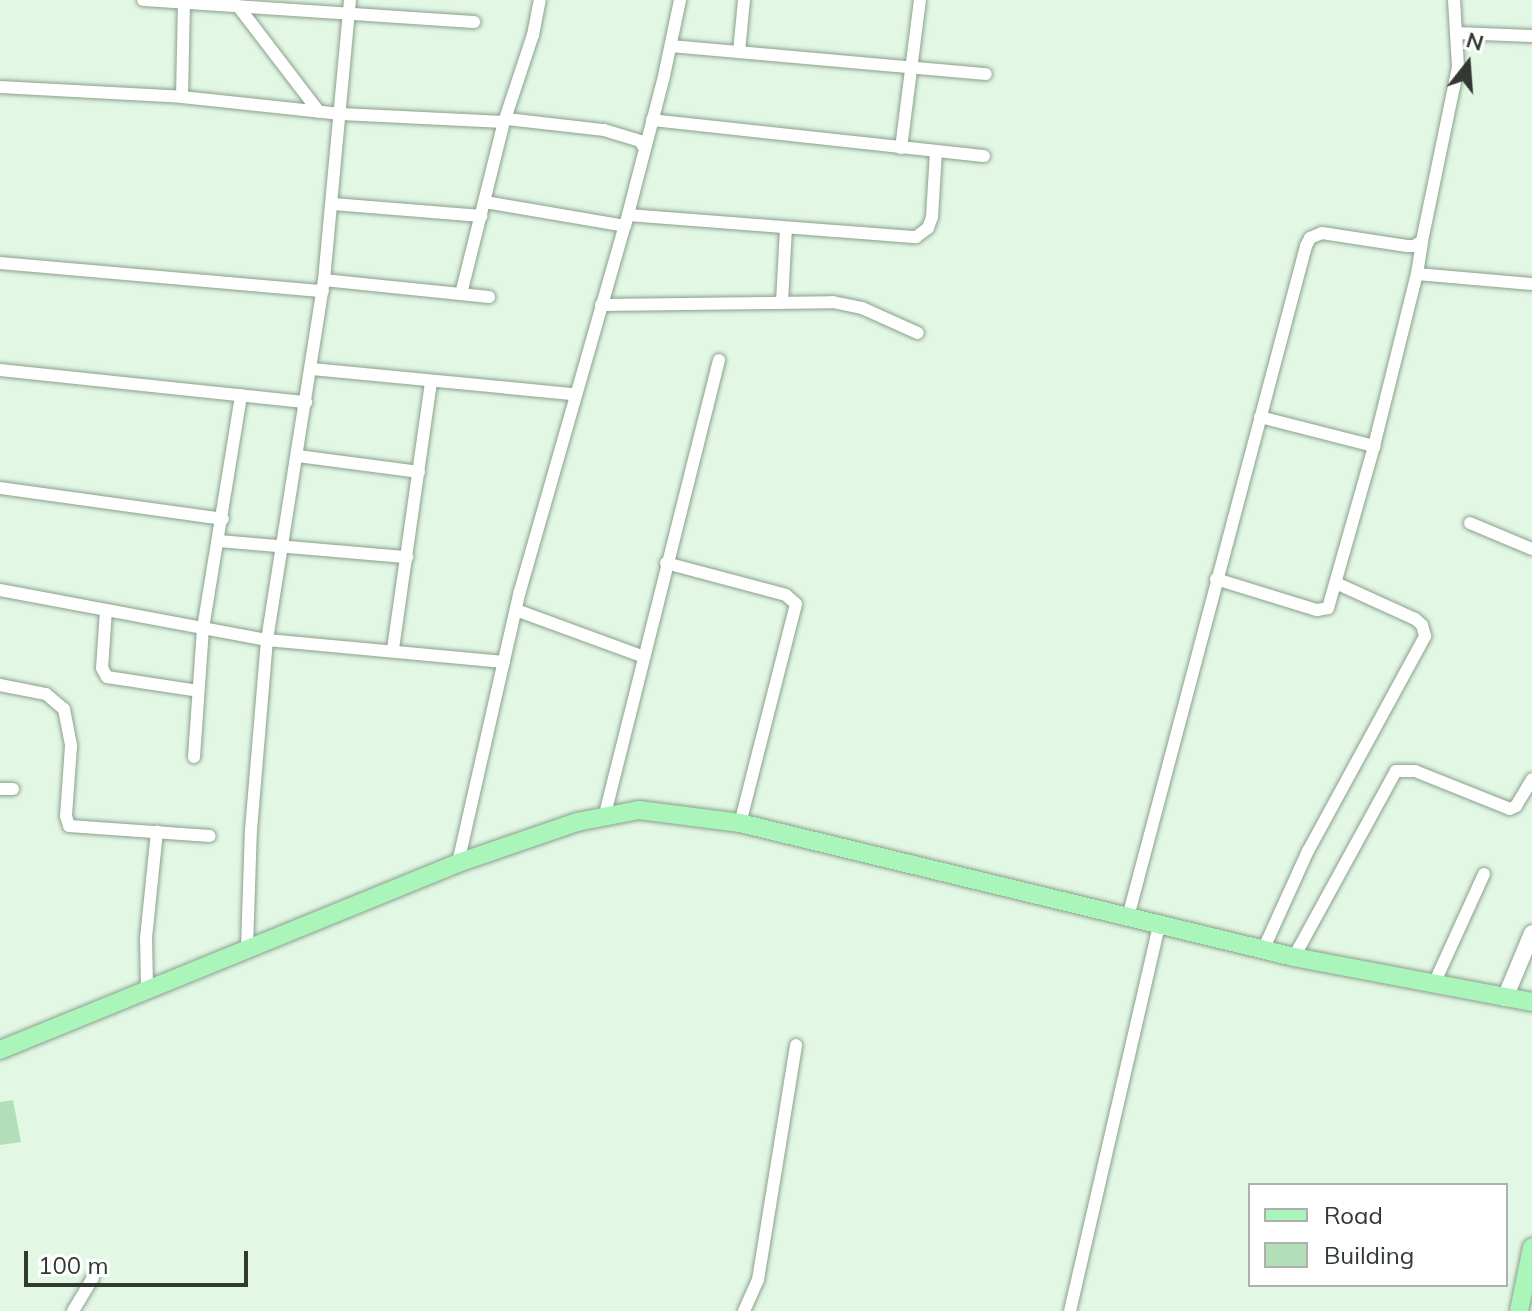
<!DOCTYPE html>
<html>
<head>
<meta charset="utf-8">
<style>
  body { margin:0 }
  #map { position:relative; width:1532px; height:1311px; overflow:hidden; background:#e2f8e5; font-family:Mulish,sans-serif }
  div>[style] { position:absolute }
  [style*='--x'] { left:calc(var(--x)*1px); top:calc(var(--y)*1px); width:calc(var(--w)*1px); rotate:calc(var(--a)*1deg) }
  .building>* { inset:0; background:#b3dfb8 }
  .roads { filter:drop-shadow(0 0 2px #8b9f8d) drop-shadow(0 0 2px #8b9f8d) }
  .street>* { height:12px; margin:-6px; padding:0 6px; transform-origin:6px; border-radius:6px; background:#fff }
  .secondary>* { height:16px; margin:-8px; padding:0 8px; transform-origin:8px; border-radius:8px; background:#fff }
  .primary>* { height:18px; margin:-9px; padding:0 9px; transform-origin:9px; border-radius:9px; background:#aaf5ba }
  span { translate:-50% -50%; white-space:nowrap; text-align:center; line-height:1.15; -webkit-text-stroke:8px #fff; paint-order:stroke }
  .legend { position:absolute; left:1248px; top:1183px; width:260px; height:104px; box-sizing:border-box; background:#fff; border:2px solid #adb0ad; margin:0; padding:10px 14px; list-style:none; font-size:24px; color:#313932 }
  .legend li { display:flex; align-items:center; gap:16px; height:40px }
  .legend b { width:40px; border:2px solid #adb0ad }
  .north { position:absolute; left:1428px; top:24px; width:80px; height:80px; -webkit-text-stroke:6px #fff; paint-order:stroke; rotate:17deg; font-size:22px; font-weight:700; line-height:32px; text-align:center; color:#313932 }
  .north::after { content:''; display:block; margin:auto; width:28px; height:36px; background:#313932; clip-path:polygon(50% 0,100% 100%,50% 72%,0 100%) }
  .scale { position:absolute; left:24px; top:1251px; width:224px; height:36px; box-sizing:border-box; border:4px solid #313932; border-top:0; padding-left:10px; font-size:24px; line-height:28px; white-space:nowrap; color:#313932; -webkit-text-stroke:6px #fff; paint-order:stroke }
</style>
</head>
<body>
<div id="map">
  <div class="building">
    <div style="clip-path:polygon(13px 1100px,21px 1142px,0 1145px,0 1102px)"></div>
  </div>
  <div class="roads">
    <div class="street">
      <div style="--x:143;--y:0;--w:332;--a:3.8"></div>
      <div style="--x:238;--y:6;--w:133;--a:52.6"></div>
      <div style="--x:1456;--y:33;--w:76;--a:2.3"></div>
      <div style="--x:671;--y:46;--w:316;--a:5.1"></div>
      <div style="--x:739;--y:52;--w:52;--a:-84.5"></div>
      <div style="--x:0;--y:87;--w:182;--a:3.1"></div>
      <div style="--x:182;--y:97;--w:160;--a:6.1"></div>
      <div style="--x:341;--y:114;--w:163;--a:2.8"></div>
      <div style="--x:504;--y:122;--w:4;--a:-45"></div>
      <div style="--x:507;--y:119;--w:98;--a:6.5"></div>
      <div style="--x:604;--y:130;--w:38;--a:17"></div>
      <div style="--x:640;--y:141;--w:9;--a:58"></div>
      <div style="--x:182;--y:97;--w:97;--a:-88.8"></div>
      <div style="--x:652;--y:120;--w:334;--a:6.2"></div>
      <div style="--x:901;--y:148;--w:149;--a:-82.7"></div>
      <div style="--x:485;--y:202;--w:142;--a:9.7"></div>
      <div style="--x:333;--y:204;--w:149;--a:4.6"></div>
      <div style="--x:628;--y:215;--w:289;--a:4.4"></div>
      <div style="--x:916;--y:237;--w:15;--a:-37"></div>
      <div style="--x:928;--y:228;--w:12;--a:-70"></div>
      <div style="--x:932;--y:217;--w:66;--a:-86.5"></div>
      <div style="--x:0;--y:263;--w:324;--a:5"></div>
      <div style="--x:1417;--y:274;--w:115;--a:5"></div>
      <div style="--x:324;--y:280;--w:166;--a:5.9"></div>
      <div style="--x:461;--y:294;--w:177;--a:-76"></div>
      <div style="--x:504;--y:122;--w:92;--a:-71.6"></div>
      <div style="--x:533;--y:35;--w:36;--a:-79"></div>
      <div style="--x:782;--y:302;--w:74;--a:-86.9"></div>
      <div style="--x:601;--y:305;--w:232;--a:-0.7"></div>
      <div style="--x:833;--y:302;--w:30;--a:12"></div>
      <div style="--x:862;--y:308;--w:61;--a:24.1"></div>
      <div style="--x:312;--y:369;--w:263;--a:5.5"></div>
      <div style="--x:0;--y:370;--w:308;--a:6"></div>
      <div style="--x:1260;--y:417;--w:118;--a:14.3"></div>
      <div style="--x:298;--y:456;--w:122;--a:7.5"></div>
      <div style="--x:0;--y:488;--w:225;--a:7.9"></div>
      <div style="--x:1470;--y:523;--w:67;--a:22.8"></div>
      <div style="--x:219;--y:541;--w:189;--a:4.9"></div>
      <div style="--x:666;--y:563;--w:124;--a:14.9"></div>
      <div style="--x:786;--y:595;--w:13;--a:42"></div>
      <div style="--x:796;--y:604;--w:226;--a:104.3"></div>
      <div style="--x:1216;--y:579;--w:106;--a:17.1"></div>
      <div style="--x:1317;--y:610;--w:11;--a:-10"></div>
      <div style="--x:1328;--y:608;--w:168;--a:-74.1"></div>
      <div style="--x:1374;--y:446;--w:177;--a:-76"></div>
      <div style="--x:1417;--y:274;--w:33;--a:-81"></div>
      <div style="--x:0;--y:590;--w:272;--a:10.6"></div>
      <div style="--x:267;--y:640;--w:238;--a:5.3"></div>
      <div style="--x:106;--y:610;--w:58;--a:93.9"></div>
      <div style="--x:102;--y:668;--w:10;--a:61"></div>
      <div style="--x:107;--y:677;--w:92;--a:8.7"></div>
      <div style="--x:516;--y:610;--w:134;--a:20.1"></div>
      <div style="--x:393;--y:649;--w:270;--a:-81.9"></div>
      <div style="--x:0;--y:685;--w:47;--a:11.1"></div>
      <div style="--x:46;--y:694;--w:23;--a:40"></div>
      <div style="--x:64;--y:709;--w:38;--a:79"></div>
      <div style="--x:71;--y:746;--w:70;--a:94.1"></div>
      <div style="--x:66;--y:816;--w:10;--a:73"></div>
      <div style="--x:69;--y:826;--w:141;--a:4.1"></div>
      <div style="--x:194;--y:757;--w:129;--a:-86"></div>
      <div style="--x:203;--y:628;--w:236;--a:-80.7"></div>
      <div style="--x:0;--y:789;--w:13;--a:0"></div>
      <div style="--x:605;--y:814;--w:468;--a:-75.9"></div>
      <div style="--x:458;--y:863;--w:279;--a:-77.2"></div>
      <div style="--x:520;--y:591;--w:380;--a:-74"></div>
      <div style="--x:625;--y:226;--w:155;--a:-75.4"></div>
      <div style="--x:664;--y:76;--w:78;--a:-78.1"></div>
      <div style="--x:1128;--y:917;--w:694;--a:-75.14"></div>
      <div style="--x:1306;--y:246;--w:9;--a:-63"></div>
      <div style="--x:1310;--y:238;--w:13;--a:-23"></div>
      <div style="--x:1322;--y:233;--w:86;--a:8.7"></div>
      <div style="--x:1407;--y:246;--w:7;--a:0"></div>
      <div style="--x:1414;--y:246;--w:9;--a:-32"></div>
      <div style="--x:1422;--y:241;--w:178;--a:-78.3"></div>
      <div style="--x:1458;--y:67;--w:67;--a:-93.4"></div>
      <div style="--x:247;--y:948;--w:118;--a:-88.1"></div>
      <div style="--x:251;--y:830;--w:191;--a:-85.2"></div>
      <div style="--x:267;--y:640;--w:364;--a:-81"></div>
      <div style="--x:324;--y:280;--w:281;--a:-84.7"></div>
      <div style="--x:1263;--y:950;--w:109;--a:-65.6"></div>
      <div style="--x:1308;--y:851;--w:245;--a:-61.4"></div>
      <div style="--x:1425;--y:636;--w:11;--a:-105"></div>
      <div style="--x:1422;--y:625;--w:9;--a:-139"></div>
      <div style="--x:1415;--y:619;--w:87;--a:-155.5"></div>
      <div style="--x:1294;--y:957;--w:212;--a:-61.3"></div>
      <div style="--x:1396;--y:771;--w:19;--a:0"></div>
      <div style="--x:1415;--y:771;--w:102;--a:21.8"></div>
      <div style="--x:1510;--y:809;--w:7;--a:-27"></div>
      <div style="--x:1516;--y:806;--w:31;--a:-59"></div>
      <div style="--x:1433;--y:986;--w:123;--a:-65.5"></div>
      <div style="--x:147;--y:988;--w:50;--a:-91.1"></div>
      <div style="--x:146;--y:938;--w:107;--a:-84.1"></div>
      <div style="--x:73;--y:1311;--w:39;--a:-59"></div>
      <div style="--x:744;--y:1311;--w:34;--a:-66"></div>
      <div style="--x:758;--y:1280;--w:238;--a:-80.8"></div>
      <div style="--x:1070;--y:1311;--w:397;--a:-77"></div>
    </div>
    <div class="secondary">
      <div style="--x:1505;--y:998;--w:70;--a:-67.4"></div>
    </div>
    <div class="primary">
      <div style="--x:0;--y:1050;--w:495;--a:-22.2"></div>
      <div style="--x:458;--y:863;--w:126;--a:-19"></div>
      <div style="--x:577;--y:822;--w:63;--a:-11"></div>
      <div style="--x:639;--y:810;--w:102;--a:7.3"></div>
      <div style="--x:740;--y:823;--w:570;--a:13.6"></div>
      <div style="--x:1294;--y:957;--w:242;--a:10.7"></div>
      <div style="--x:1519;--y:1311;--w:65;--a:-78.5"></div>
    </div>
  </div>
  <ul class="legend">
  <li><b style="height:10px;background:#aaf5ba"></b>Road</li>
  <li><b style="height:22px;background:#b3dfb8"></b>Building</li>
  </ul>
  <div class="north">N</div>
  <div class="scale">100 m</div>
</div>
</body>
</html>
